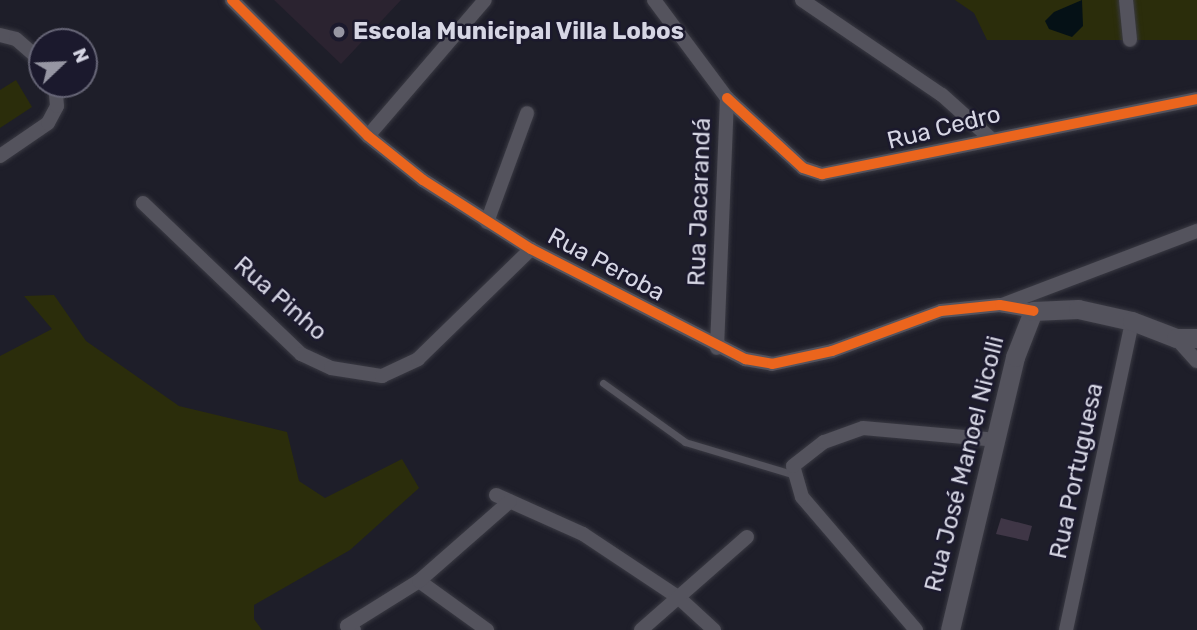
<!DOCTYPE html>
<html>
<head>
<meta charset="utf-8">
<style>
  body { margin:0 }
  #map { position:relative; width:1197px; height:630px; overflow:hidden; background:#1e1e29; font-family:Rubik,sans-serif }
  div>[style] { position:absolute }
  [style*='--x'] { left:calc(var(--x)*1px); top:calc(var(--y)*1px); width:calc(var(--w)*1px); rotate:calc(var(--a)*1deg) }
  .education>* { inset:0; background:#2b2330 }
  .green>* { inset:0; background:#2b2d0b }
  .water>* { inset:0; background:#051116 }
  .building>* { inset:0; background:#3f3646 }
  .roads { filter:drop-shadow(0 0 2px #3a3a43) drop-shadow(0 0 2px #3a3a43) }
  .lane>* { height:7px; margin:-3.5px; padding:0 3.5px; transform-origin:3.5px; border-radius:3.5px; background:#54535d }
  .street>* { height:14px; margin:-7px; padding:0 7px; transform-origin:7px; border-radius:7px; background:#54535d }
  .secondary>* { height:19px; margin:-9.5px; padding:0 9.5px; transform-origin:9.5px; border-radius:9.5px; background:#54535d }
  .cycleway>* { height:10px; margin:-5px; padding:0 5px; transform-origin:5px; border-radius:5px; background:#eb651d }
  .dots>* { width:19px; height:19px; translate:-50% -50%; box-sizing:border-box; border:4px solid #1b192d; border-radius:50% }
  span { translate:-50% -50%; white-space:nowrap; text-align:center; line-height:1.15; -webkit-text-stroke:5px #1b192d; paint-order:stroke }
  .poi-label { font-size:24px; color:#d6d6e4; font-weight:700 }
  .left { translate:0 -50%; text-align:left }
  .street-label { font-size:24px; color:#d6d6e4 }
  .north { position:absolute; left:28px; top:28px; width:70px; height:70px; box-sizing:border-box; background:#1b192d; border:2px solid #666576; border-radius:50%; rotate:67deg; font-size:19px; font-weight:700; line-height:28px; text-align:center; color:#d6d6e4 }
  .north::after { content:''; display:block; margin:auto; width:24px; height:32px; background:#9696a3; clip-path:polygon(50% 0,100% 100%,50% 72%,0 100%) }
</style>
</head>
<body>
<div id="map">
  <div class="education">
    <div style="clip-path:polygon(274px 0,401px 0,341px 64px)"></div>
  </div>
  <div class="green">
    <div style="clip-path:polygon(955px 0,1197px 0,1197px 40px,987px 40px,974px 13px)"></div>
    <div style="clip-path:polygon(16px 80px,32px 107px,0 128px,0 90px)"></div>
    <div style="clip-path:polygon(54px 295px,86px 341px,179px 406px,287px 432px,299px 481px,325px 498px,402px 459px,419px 488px,350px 550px,254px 605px,254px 619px,262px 630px,0 630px,0 356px,52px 329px,24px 296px)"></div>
  </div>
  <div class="water">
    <div style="clip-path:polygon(1082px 0,1083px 26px,1072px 37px,1049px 29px,1045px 21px,1054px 12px)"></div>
  </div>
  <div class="building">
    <div style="clip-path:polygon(1001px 518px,1032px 526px,1028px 541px,996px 534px)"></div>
  </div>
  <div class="roads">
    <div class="lane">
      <div style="--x:603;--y:383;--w:101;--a:35.7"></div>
      <div style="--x:685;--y:442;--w:112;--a:16.7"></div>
    </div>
    <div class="street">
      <div style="--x:232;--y:0;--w:192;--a:45"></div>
      <div style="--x:368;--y:136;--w:70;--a:38.7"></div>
      <div style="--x:423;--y:180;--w:128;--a:32.6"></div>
      <div style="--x:531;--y:249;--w:241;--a:27.2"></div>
      <div style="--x:745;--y:359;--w:27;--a:10"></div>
      <div style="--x:772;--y:364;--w:61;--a:-12.2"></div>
      <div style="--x:832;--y:351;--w:116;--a:-20.2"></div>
      <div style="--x:941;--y:311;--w:59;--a:-5.8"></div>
      <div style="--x:1000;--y:305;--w:34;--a:10"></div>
      <div style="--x:654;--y:0;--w:122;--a:53.3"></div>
      <div style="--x:727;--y:98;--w:250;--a:92.3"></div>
      <div style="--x:802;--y:0;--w:169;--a:34.2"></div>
      <div style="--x:942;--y:95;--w:63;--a:41.8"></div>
      <div style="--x:1126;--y:0;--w:40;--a:84.3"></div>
      <div style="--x:0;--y:35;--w:16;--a:14"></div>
      <div style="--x:16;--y:39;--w:35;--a:41"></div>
      <div style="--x:727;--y:98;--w:103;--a:42.6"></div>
      <div style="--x:803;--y:168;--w:20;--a:18"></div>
      <div style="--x:822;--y:174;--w:382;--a:-11.3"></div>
      <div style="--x:368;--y:136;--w:179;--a:-49.3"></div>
      <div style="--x:0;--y:156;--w:58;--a:-34.5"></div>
      <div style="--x:48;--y:123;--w:19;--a:-62"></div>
      <div style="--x:57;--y:106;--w:22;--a:-95"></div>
      <div style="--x:143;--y:203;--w:219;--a:43.7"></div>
      <div style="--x:301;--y:354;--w:33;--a:25"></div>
      <div style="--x:331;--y:368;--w:52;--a:8.9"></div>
      <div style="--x:382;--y:376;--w:40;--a:-25"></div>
      <div style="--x:418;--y:359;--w:158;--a:-44.2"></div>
      <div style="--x:487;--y:222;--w:116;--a:-69.8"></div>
      <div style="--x:1002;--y:305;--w:209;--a:-20.8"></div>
      <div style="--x:1176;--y:338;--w:31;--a:48"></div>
      <div style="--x:496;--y:495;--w:95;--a:24.1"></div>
      <div style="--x:583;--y:534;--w:114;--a:33.6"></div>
      <div style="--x:678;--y:597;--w:49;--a:42.5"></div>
      <div style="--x:419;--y:581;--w:84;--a:35.8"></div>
      <div style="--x:354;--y:630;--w:8;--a:-150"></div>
      <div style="--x:347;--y:626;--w:85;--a:-32"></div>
      <div style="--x:419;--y:581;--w:121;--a:-41.3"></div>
      <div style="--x:641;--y:630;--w:141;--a:-41.3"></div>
      <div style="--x:916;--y:630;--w:175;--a:-130.6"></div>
      <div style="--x:802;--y:497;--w:32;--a:-106"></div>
      <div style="--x:793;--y:466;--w:39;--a:-38"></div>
      <div style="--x:824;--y:442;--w:41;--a:-19.7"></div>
      <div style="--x:863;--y:428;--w:135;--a:5.1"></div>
      <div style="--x:1066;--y:630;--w:316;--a:-77.9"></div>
    </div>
    <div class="secondary">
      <div style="--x:950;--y:630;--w:281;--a:-76.6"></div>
      <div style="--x:1015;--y:357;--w:49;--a:-68.6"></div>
      <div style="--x:1033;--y:311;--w:45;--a:-2.5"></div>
      <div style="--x:1078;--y:309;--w:55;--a:12.5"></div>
      <div style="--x:1132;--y:321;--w:47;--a:21.1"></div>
      <div style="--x:1176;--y:338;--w:21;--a:0"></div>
    </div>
  </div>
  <div class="cycleway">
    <div style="--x:232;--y:0;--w:192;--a:45"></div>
    <div style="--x:368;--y:136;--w:70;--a:38.7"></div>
    <div style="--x:423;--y:180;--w:128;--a:32.6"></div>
    <div style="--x:531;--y:249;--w:241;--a:27.2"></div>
    <div style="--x:745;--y:359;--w:27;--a:10"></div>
    <div style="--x:772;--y:364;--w:61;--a:-12.2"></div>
    <div style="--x:832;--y:351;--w:116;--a:-20.2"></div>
    <div style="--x:941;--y:311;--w:59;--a:-5.8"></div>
    <div style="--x:1000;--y:305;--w:34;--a:10"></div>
    <div style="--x:727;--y:98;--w:103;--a:42.6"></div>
    <div style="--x:803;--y:168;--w:20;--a:18"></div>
    <div style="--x:822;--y:174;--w:382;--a:-11.3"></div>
  </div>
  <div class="dots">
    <div style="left:339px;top:32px;background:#9696a3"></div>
  </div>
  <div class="poi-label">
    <span class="left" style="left:353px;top:32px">Escola Municipal Villa Lobos</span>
  </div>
  <div class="street-label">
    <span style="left:944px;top:128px;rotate:-14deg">Rua Cedro</span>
    <span style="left:700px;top:202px;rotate:-88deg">Rua Jacarandá</span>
    <span style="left:606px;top:265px;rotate:28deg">Rua Peroba</span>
    <span style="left:280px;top:299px;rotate:41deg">Rua Pinho</span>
    <span style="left:965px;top:464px;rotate:-76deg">Rua José Manoel Nicolli</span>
    <span style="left:1077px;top:471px;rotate:-78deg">Rua Portuguesa</span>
  </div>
  <div class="north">N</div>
</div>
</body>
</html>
